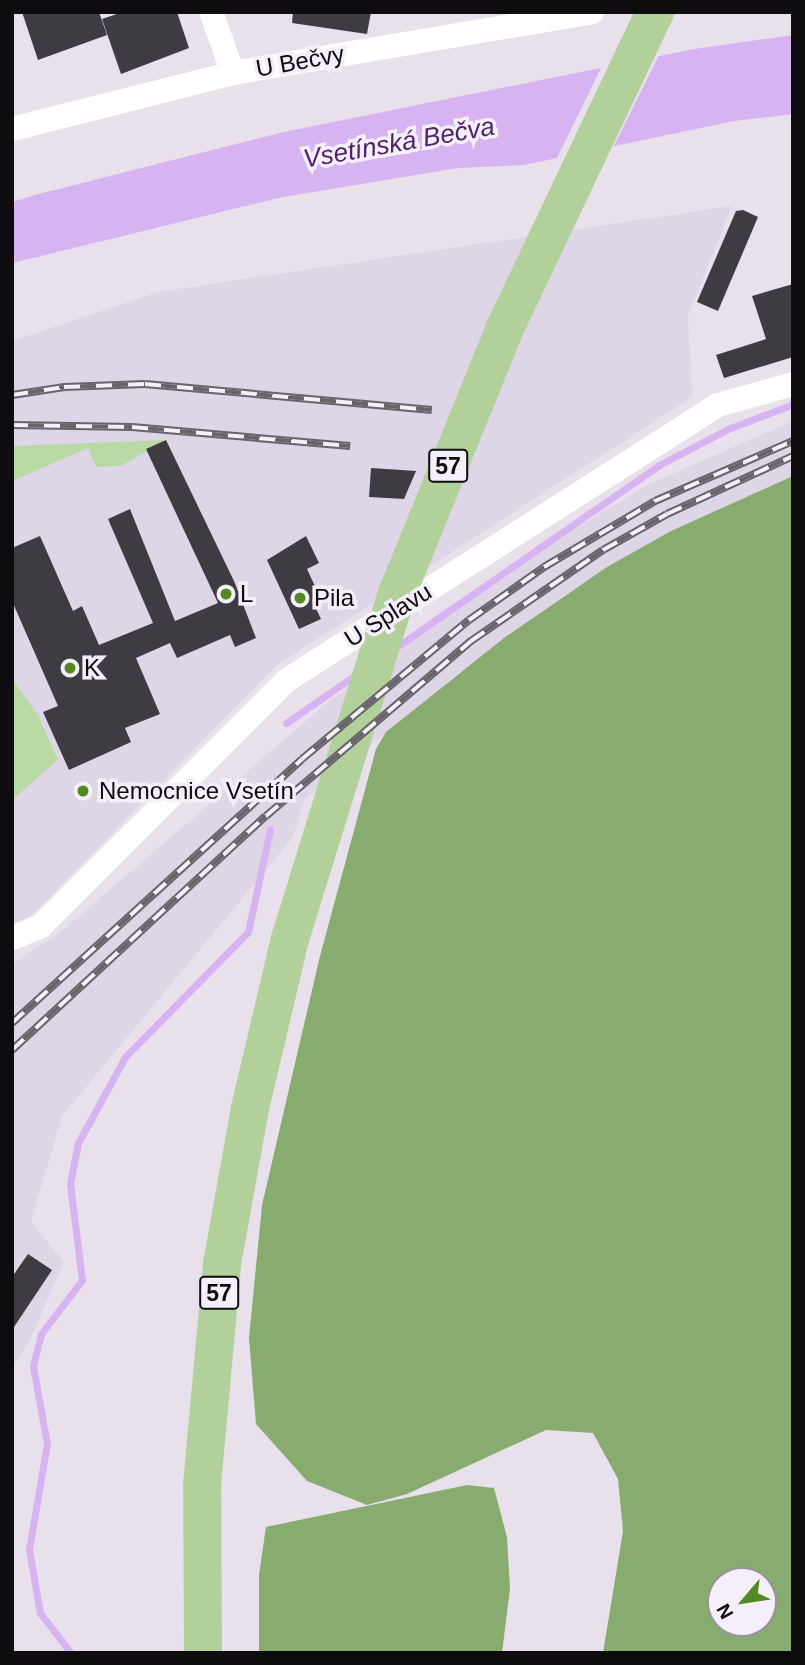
<!DOCTYPE html>
<html>
<head>
<meta charset="utf-8">
<style>
  body { margin:0 }
  #map { position:relative; width:805px; height:1665px; overflow:hidden; background:#e8e1ec; font-family:Arial,sans-serif }
  div>[style] { position:absolute }
  [style*='--x'] { left:calc(var(--x)*1px); top:calc(var(--y)*1px); width:calc(var(--w)*1px); rotate:calc(var(--a)*1deg) }
  .built>* { inset:0; background:#ded5e6 }
  .green>* { inset:0; background:#badaa5 }
  .forest>* { inset:0; background:#88ac70 }
  .water>* { inset:0; background:#d7b3f1 }
  .pier>* { inset:0; background:#e8e1ec }
  .stream>* { height:7px; margin:-3.5px; padding:0 3.5px; transform-origin:3.5px; border-radius:3.5px; background:#d7b3f1 }
  .building>* { inset:0; background:#3f3b43 }
  .minor>* { height:24px; margin:-12px; padding:0 12px; transform-origin:12px; border-radius:12px; background:#fff }
  .primary>* { height:38px; margin:-19px; padding:0 19px; transform-origin:19px; border-radius:19px; background:#b2d19a }
  .rail>* { height:8px; margin-top:-4px; transform-origin:0; background:repeating-linear-gradient(90deg,#f5eff9 0 16px,#68646a 0 32px); box-sizing:border-box; border-block:2px solid #68646a }
  .dots>* { width:19px; height:19px; translate:-50% -50%; box-sizing:border-box; border:4px solid #f5eff9; border-radius:50% }
  span { translate:-50% -50%; white-space:nowrap; text-align:center; line-height:1.15; -webkit-text-stroke:7px #f5eff9; paint-order:stroke }
  .shield-label span { padding:2px 5px; background:#f5eff9; border:2px solid; border-radius:5px; -webkit-text-stroke-width:0 }
  .shield-label { font-size:23px; color:#0e0c0f; font-weight:700 }
  .street-label { font-size:24px; color:#0e0c0f }
  .poi-label { font-size:24px; color:#0e0c0f }
  .left { translate:0 -50%; text-align:left }
  .water-label { font-size:26px; color:#4f226a; font-style:italic }
  .frame { position:absolute; inset:0; border:14px solid #0e0c0f; pointer-events:none }
  .north { position:absolute; left:707px; top:1567px; width:70px; height:70px; box-sizing:border-box; background:#f5eff9; border:2px solid #99949b; border-radius:50%; rotate:241deg; font-size:19px; font-weight:700; line-height:28px; text-align:center; color:#0e0c0f }
  .north::after { content:''; display:block; margin:auto; width:24px; height:32px; background:#538922; clip-path:polygon(50% 0,100% 100%,50% 72%,0 100%) }
</style>
</head>
<body>
<div id="map">
  <div class="built">
    <div style="clip-path:polygon(732px 206px,688px 315px,692px 397px,277px 665px,31px 916px,12px 924px,12px 341px,158px 292px)"></div>
    <div style="clip-path:polygon(793px 421px,793px 476px,671px 531px,562px 597px,457px 674px,304px 800px,293px 837px,62px 1116px,31px 1222px,64px 1262px,29px 1342px,12px 1367px,12px 964px,57px 935px,328px 702px,533px 554px,647px 485px)"></div>
  </div>
  <div class="green">
    <div style="clip-path:polygon(166px 440px,121px 466px,96px 467px,88px 448px,12px 481px,12px 446px)"></div>
    <div style="clip-path:polygon(12px 679px,38px 715px,58px 760px,12px 800px)"></div>
  </div>
  <div class="forest">
    <div style="clip-path:polygon(evenodd,793px 476px,793px 1653px,603px 1653px,623px 1531px,618px 1479px,593px 1433px,546px 1430px,407px 1494px,367px 1505px,307px 1481px,256px 1424px,249px 1338px,262px 1205px,320px 956px,376px 749px,386px 732px,504px 638px,607px 567px,671px 531px,793px 476px,721px 1581px,763px 1581px,763px 1623px,721px 1623px,721px 1581px)"></div>
    <div style="clip-path:polygon(467px 1485px,494px 1488px,507px 1537px,510px 1589px,502px 1653px,259px 1653px,259px 1575px,266px 1527px)"></div>
  </div>
  <div class="water">
    <div style="clip-path:polygon(793px 35px,793px 114px,734px 121px,524px 165px,458px 168px,283px 197px,12px 263px,12px 202px,35px 195px,284px 132px,694px 49px)"></div>
  </div>
  <div class="pier">
    <div style="clip-path:polygon(660px 53px,612px 150px,555px 162px,602px 66px)"></div>
  </div>
  <div class="stream">
    <div style="--x:395;--y:648;--w:321;--a:-34.7"></div>
    <div style="--x:659;--y:465;--w:78;--a:-27.6"></div>
    <div style="--x:728;--y:429;--w:70;--a:-21"></div>
    <div style="--x:286;--y:723;--w:86;--a:-34.6"></div>
    <div style="--x:71;--y:1653;--w:51;--a:-127.8"></div>
    <div style="--x:40;--y:1613;--w:65;--a:-99.8"></div>
    <div style="--x:29;--y:1549;--w:107;--a:-80.3"></div>
    <div style="--x:47;--y:1444;--w:79;--a:-100.2"></div>
    <div style="--x:33;--y:1366;--w:33;--a:-76"></div>
    <div style="--x:41;--y:1334;--w:68;--a:-52.8"></div>
    <div style="--x:82;--y:1280;--w:97;--a:-97.1"></div>
    <div style="--x:70;--y:1184;--w:42;--a:-79"></div>
    <div style="--x:78;--y:1143;--w:98;--a:-61.3"></div>
    <div style="--x:125;--y:1057;--w:175;--a:-45.5"></div>
    <div style="--x:248;--y:932;--w:105;--a:-77.9"></div>
  </div>
  <div class="building">
    <div style="clip-path:polygon(22px 12px,99px 12px,107px 35px,38px 60px)"></div>
    <div style="clip-path:polygon(123px 12px,177px 12px,189px 48px,121px 74px,102px 19px)"></div>
    <div style="clip-path:polygon(293px 12px,371px 12px,367px 34px,292px 23px)"></div>
    <div style="clip-path:polygon(743px 210px,758px 217px,718px 311px,697px 302px,736px 211px)"></div>
    <div style="clip-path:polygon(793px 284px,793px 357px,724px 378px,716px 355px,766px 339px,752px 296px)"></div>
    <div style="clip-path:polygon(166px 440px,234px 581px,256px 638px,235px 647px,230px 635px,177px 658px,170px 643px,136px 658px,160px 714px,125px 728px,131px 742px,69px 770px,43px 712px,58px 706px,12px 601px,12px 548px,40px 536px,73px 611px,82px 606px,99px 645px,153px 623px,108px 519px,130px 509px,175px 621px,218px 603px,146px 449px)"></div>
    <div style="clip-path:polygon(371px 468px,416px 471px,404px 499px,369px 497px)"></div>
    <div style="clip-path:polygon(306px 536px,319px 563px,307px 569px,320px 597px,312px 600px,321px 619px,299px 629px,267px 560px)"></div>
    <div style="clip-path:polygon(28px 1254px,52px 1270px,12px 1330px,12px 1277px)"></div>
  </div>
  <div class="minor">
    <div style="--x:211;--y:12;--w:65;--a:70.2"></div>
    <div style="--x:12;--y:129;--w:228;--a:-14.2"></div>
    <div style="--x:233;--y:73;--w:364;--a:-9.6"></div>
    <div style="--x:12;--y:938;--w:31;--a:-22"></div>
    <div style="--x:41;--y:926;--w:348;--a:-45"></div>
    <div style="--x:287;--y:680;--w:511;--a:-32.54"></div>
    <div style="--x:718;--y:405;--w:78;--a:-15.6"></div>
  </div>
  <div class="primary">
    <div style="--x:203;--y:1653;--w:168;--a:-90.3"></div>
    <div style="--x:202;--y:1485;--w:222;--a:-84.8"></div>
    <div style="--x:222;--y:1264;--w:158;--a:-79.8"></div>
    <div style="--x:250;--y:1108;--w:174;--a:-76.7"></div>
    <div style="--x:290;--y:939;--w:361;--a:-72.8"></div>
    <div style="--x:397;--y:594;--w:285;--a:-67.9"></div>
    <div style="--x:504;--y:330;--w:352;--a:-64.6"></div>
  </div>
  <div class="rail">
    <div style="--x:12;--y:395;--w:53;--a:-8.7"></div>
    <div style="--x:64;--y:387;--w:81;--a:-2.1"></div>
    <div style="--x:145;--y:384;--w:288;--a:5.2"></div>
    <div style="--x:12;--y:425;--w:120;--a:1"></div>
    <div style="--x:132;--y:427;--w:219;--a:5"></div>
    <div style="--x:12;--y:1023;--w:392;--a:-42.3"></div>
    <div style="--x:302;--y:759;--w:217;--a:-39.8"></div>
    <div style="--x:469;--y:620;--w:92;--a:-35.2"></div>
    <div style="--x:544;--y:567;--w:129;--a:-30.7"></div>
    <div style="--x:655;--y:501;--w:150;--a:-23.5"></div>
    <div style="--x:12;--y:1050;--w:345;--a:-42.7"></div>
    <div style="--x:266;--y:816;--w:270;--a:-40.5"></div>
    <div style="--x:471;--y:641;--w:160;--a:-34.6"></div>
    <div style="--x:603;--y:550;--w:73;--a:-29.4"></div>
    <div style="--x:667;--y:514;--w:139;--a:-24.7"></div>
  </div>
  <div class="dots">
    <div style="left:226px;top:594px;background:#538922"></div>
    <div style="left:300px;top:598px;background:#538922"></div>
    <div style="left:70px;top:668px;background:#538922"></div>
    <div style="left:83px;top:791px;background:#538922"></div>
  </div>
  <div class="shield-label">
    <span style="left:448px;top:466px">57</span>
    <span style="left:219px;top:1293px">57</span>
  </div>
  <div class="street-label">
    <span style="left:300px;top:61px;rotate:-10deg">U Bečvy</span>
    <span style="left:388px;top:615px;rotate:-32deg">U Splavu</span>
  </div>
  <div class="poi-label">
    <span class="left" style="left:240px;top:594px">L</span>
    <span class="left" style="left:314px;top:598px">Pila</span>
    <span class="left" style="left:84px;top:668px">K</span>
    <span class="left" style="left:99px;top:791px">Nemocnice Vsetín</span>
  </div>
  <div class="water-label">
    <span style="left:399px;top:143px;rotate:-10deg">Vsetínská Bečva</span>
  </div>
  <div class="frame"></div>
  <div class="north">N</div>
</div>
</body>
</html>
